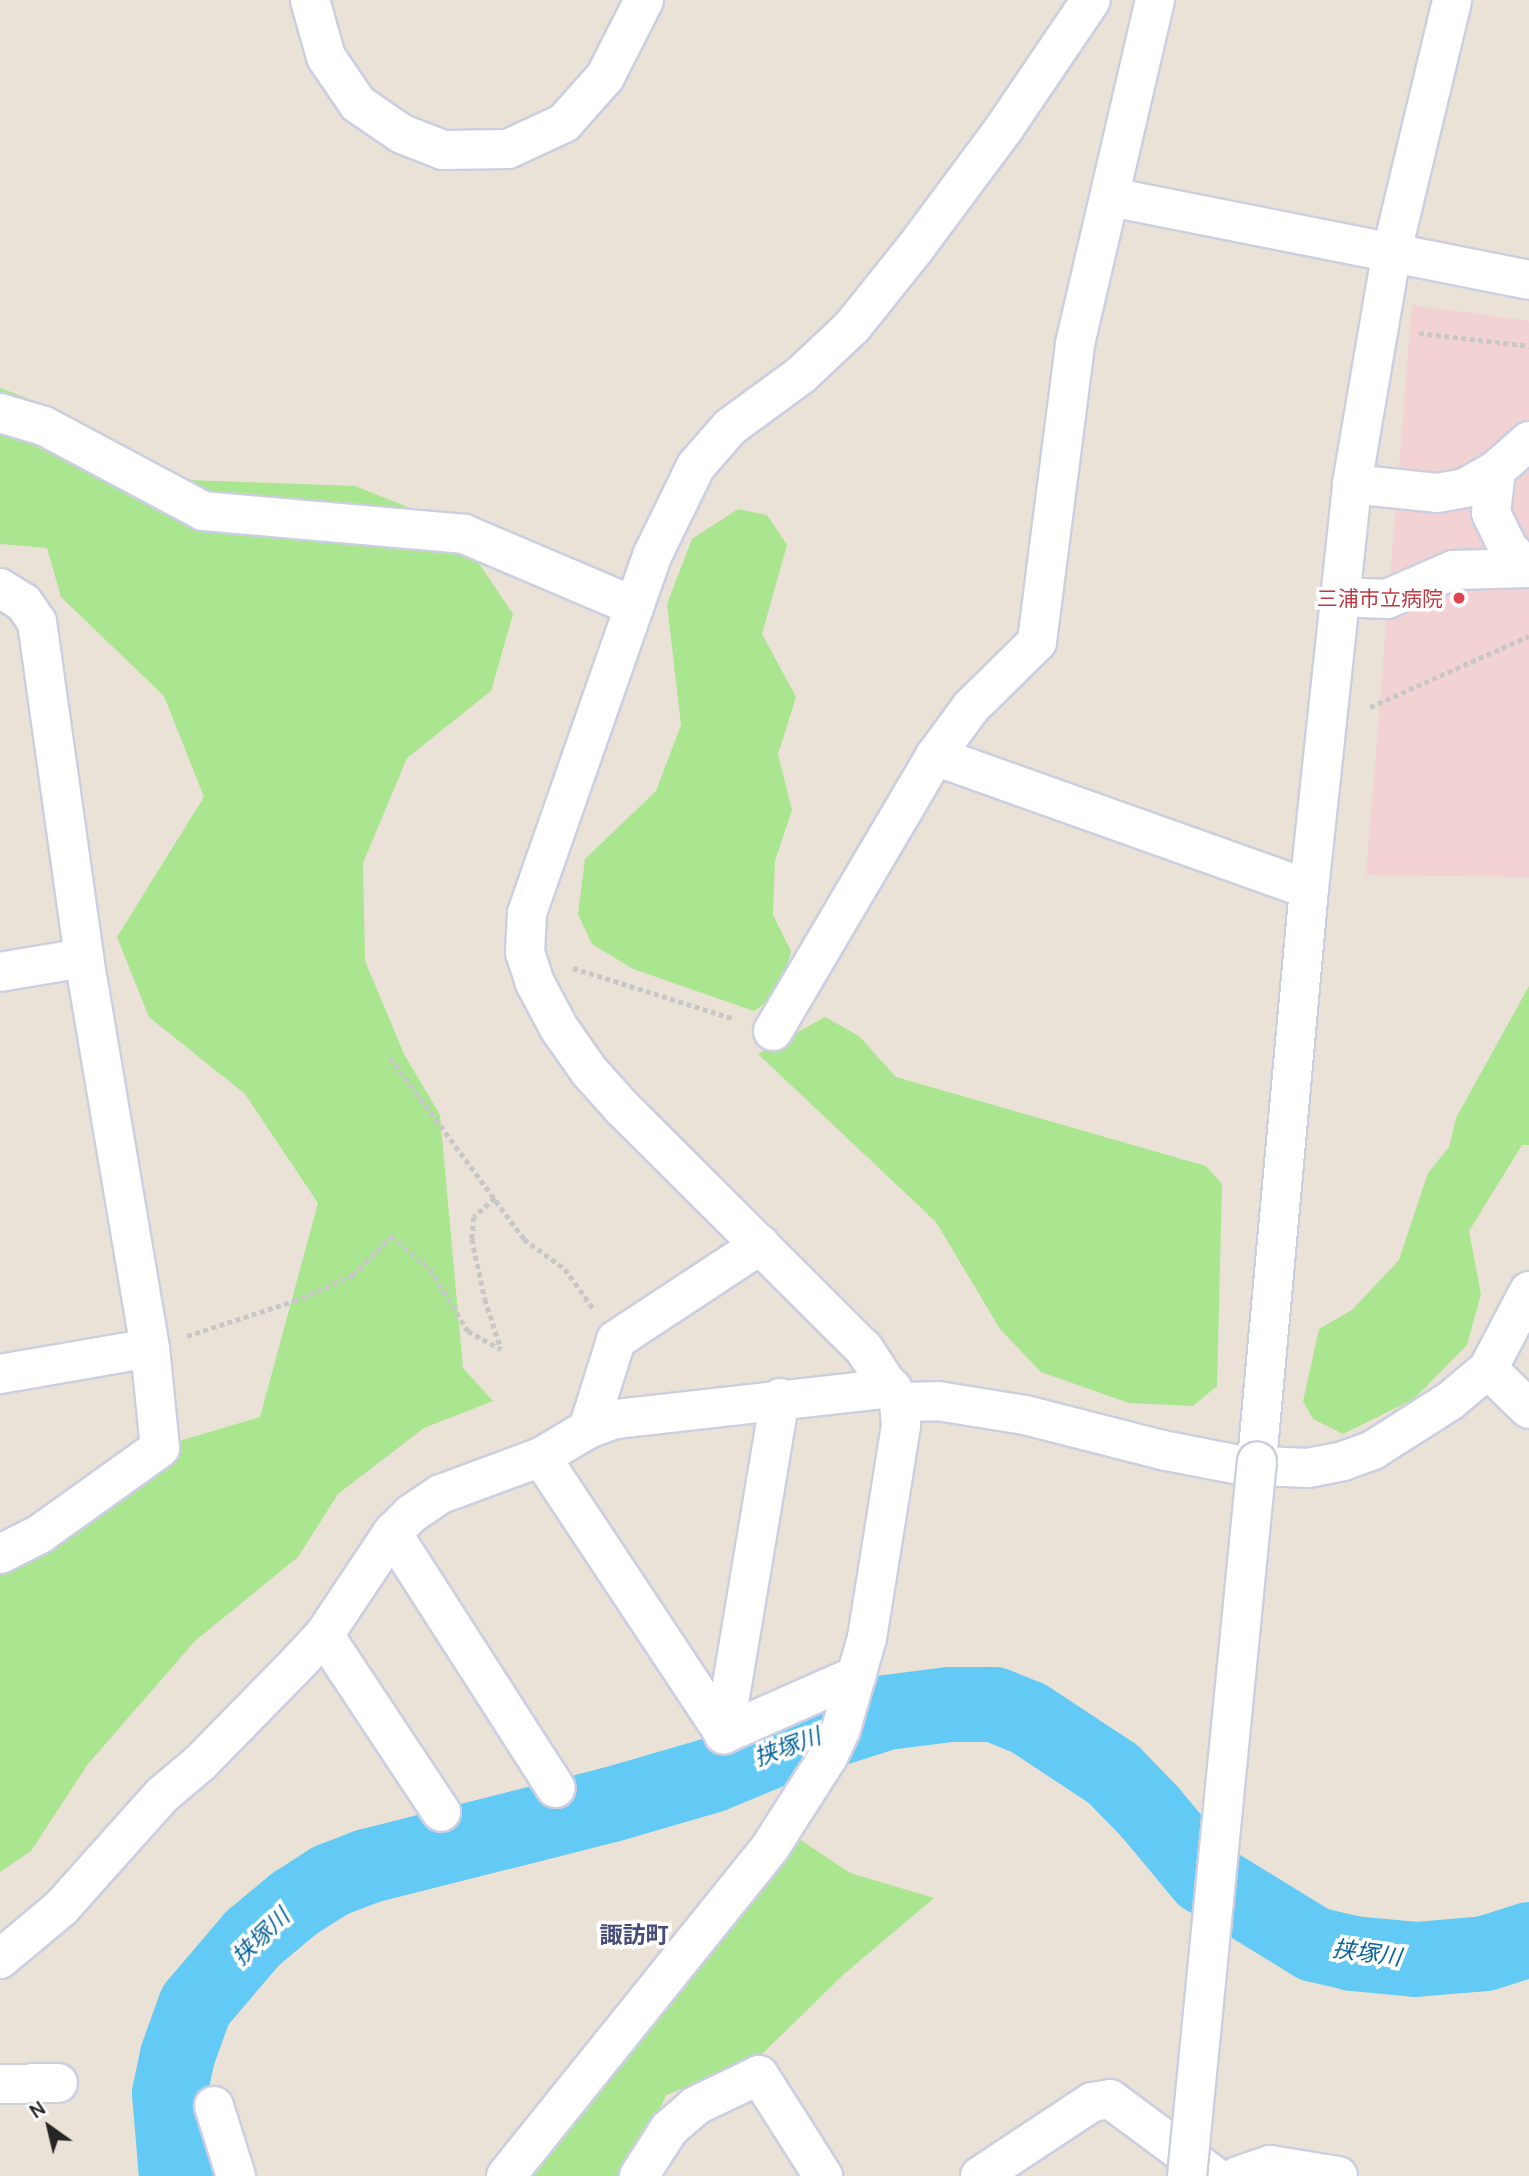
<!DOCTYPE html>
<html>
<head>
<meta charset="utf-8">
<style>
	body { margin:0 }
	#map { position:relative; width:1529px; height:2176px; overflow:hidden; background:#eae2d6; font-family:Manrope,"Noto Sans JP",sans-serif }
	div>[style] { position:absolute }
	.medical>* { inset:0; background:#f2d2d3 }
	.green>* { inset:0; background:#aae58f }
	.river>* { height:75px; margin:-37.5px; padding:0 37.5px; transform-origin:37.5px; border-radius:37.5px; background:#62caf4 }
	.path>* { height:4.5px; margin-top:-2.25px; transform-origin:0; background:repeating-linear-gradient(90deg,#c7c7c7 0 5px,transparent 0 8.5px) }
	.roads { filter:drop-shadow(2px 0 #cccfe1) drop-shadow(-2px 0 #cccfe1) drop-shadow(0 2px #cccfe1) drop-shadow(0 -2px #cccfe1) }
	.minor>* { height:38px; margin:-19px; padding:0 19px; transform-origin:19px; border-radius:19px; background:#fff }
	.bridges { filter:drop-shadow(2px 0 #cccfe1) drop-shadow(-2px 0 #cccfe1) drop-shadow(0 2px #cccfe1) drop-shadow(0 -2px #cccfe1) }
	.minor-bridge>* { height:38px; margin:-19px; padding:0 19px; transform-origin:19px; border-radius:19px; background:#fff }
	.dots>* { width:19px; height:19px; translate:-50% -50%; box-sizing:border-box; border:4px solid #fff; border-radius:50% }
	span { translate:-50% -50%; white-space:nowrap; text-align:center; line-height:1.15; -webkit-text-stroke:7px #fff; paint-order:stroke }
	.health-label { font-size:21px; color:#be3a42 }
	.right { translate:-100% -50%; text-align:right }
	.water-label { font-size:23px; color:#07649a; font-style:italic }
	.neighbourhood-label { font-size:23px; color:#464d78; font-weight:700 }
	.north { position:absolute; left:14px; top:2092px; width:70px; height:70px; -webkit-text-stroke:5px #fff; paint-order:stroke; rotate:326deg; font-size:19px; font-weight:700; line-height:28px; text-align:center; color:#262626 }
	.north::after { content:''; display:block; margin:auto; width:24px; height:32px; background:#262626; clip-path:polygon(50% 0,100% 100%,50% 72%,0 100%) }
</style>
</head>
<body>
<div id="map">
	<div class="medical">
		<i style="clip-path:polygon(1412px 305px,1529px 321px,1529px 877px,1366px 875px)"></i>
	</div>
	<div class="green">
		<i style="clip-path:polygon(0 388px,27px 398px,190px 480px,355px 486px,453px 525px,513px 614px,491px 691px,407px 758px,363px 863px,365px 961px,404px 1054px,440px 1115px,463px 1368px,493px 1401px,424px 1428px,338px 1494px,298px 1557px,195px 1641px,88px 1764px,31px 1851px,0 1872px,0 1554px,105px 1463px,260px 1417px,318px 1203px,245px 1094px,149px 1017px,117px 937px,204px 797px,164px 696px,61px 597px,47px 548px,0 544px)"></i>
		<i style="clip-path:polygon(738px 509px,767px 515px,787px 545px,762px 634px,796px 697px,778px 754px,792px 810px,775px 861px,773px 915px,791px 951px,780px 993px,754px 1011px,633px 969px,592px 944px,578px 914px,585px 859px,656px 791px,681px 725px,667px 604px,692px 539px)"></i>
		<i style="clip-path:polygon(1529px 986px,1529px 1145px,1522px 1145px,1469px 1231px,1481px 1294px,1467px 1345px,1414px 1399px,1343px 1434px,1313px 1419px,1303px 1401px,1319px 1329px,1352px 1310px,1399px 1260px,1428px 1173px,1449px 1147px,1456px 1118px)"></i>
		<i style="clip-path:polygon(825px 1017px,859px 1036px,896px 1077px,1206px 1166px,1222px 1184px,1217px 1386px,1193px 1406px,1129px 1403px,1041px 1372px,1000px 1329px,936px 1222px,758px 1054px)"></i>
		<i style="clip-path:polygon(798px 1838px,850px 1873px,934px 1898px,843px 1975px,758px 2058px,666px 2095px,631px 2176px,532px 2176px)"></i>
	</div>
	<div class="river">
		<i style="left:176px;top:2176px;width:83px;rotate:-94.8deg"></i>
		<i style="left:169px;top:2093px;width:39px;rotate:-78deg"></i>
		<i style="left:177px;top:2055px;width:53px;rotate:-70.2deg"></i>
		<i style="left:195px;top:2005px;width:88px;rotate:-49.6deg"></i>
		<i style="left:252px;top:1938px;width:55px;rotate:-39.8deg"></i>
		<i style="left:294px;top:1903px;width:43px;rotate:-32.6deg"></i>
		<i style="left:330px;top:1880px;width:39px;rotate:-21deg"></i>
		<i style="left:366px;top:1866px;width:253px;rotate:-14.2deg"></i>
		<i style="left:611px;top:1804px;width:104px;rotate:-16.2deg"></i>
		<i style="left:711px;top:1775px;width:78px;rotate:-22.6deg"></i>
		<i style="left:783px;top:1745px;width:108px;rotate:-17.8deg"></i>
		<i style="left:886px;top:1712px;width:64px;rotate:-7.2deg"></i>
		<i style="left:949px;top:1704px;width:45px"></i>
		<i style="left:994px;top:1704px;width:35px;rotate:22deg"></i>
		<i style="left:1027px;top:1717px;width:103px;rotate:33.5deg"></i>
		<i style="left:1113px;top:1774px;width:52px;rotate:45.8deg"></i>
		<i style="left:1149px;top:1811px;width:85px;rotate:50.3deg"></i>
		<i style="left:1203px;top:1876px;width:130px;rotate:31.5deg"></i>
		<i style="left:1314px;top:1944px;width:39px;rotate:13deg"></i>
		<i style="left:1352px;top:1953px;width:63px;rotate:5.4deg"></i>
		<i style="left:1415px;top:1959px;width:70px;rotate:-4.9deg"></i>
		<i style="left:1485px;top:1953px;width:46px;rotate:-17.7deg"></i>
	</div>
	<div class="path">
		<i style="left:1419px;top:333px;width:111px;rotate:6.7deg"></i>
		<i style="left:1370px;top:707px;width:174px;rotate:-24.1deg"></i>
		<i style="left:573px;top:968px;width:170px;rotate:17.5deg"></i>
		<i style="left:390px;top:1057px;width:226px;rotate:53.6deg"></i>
		<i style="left:524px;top:1239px;width:51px;rotate:36.2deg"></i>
		<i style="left:565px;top:1269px;width:48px;rotate:54.3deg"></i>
		<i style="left:495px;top:1198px;width:28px;rotate:138deg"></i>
		<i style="left:474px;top:1217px;width:22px;rotate:95deg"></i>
		<i style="left:472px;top:1239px;width:61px;rotate:77.8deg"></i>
		<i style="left:485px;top:1299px;width:52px;rotate:72.3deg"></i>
		<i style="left:187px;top:1336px;width:113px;rotate:-18.1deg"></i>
		<i style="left:294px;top:1301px;width:64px;rotate:-23.8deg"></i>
		<i style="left:353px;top:1275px;width:54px;rotate:-45.7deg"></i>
		<i style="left:391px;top:1236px;width:51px;rotate:40.2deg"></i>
		<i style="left:430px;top:1269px;width:73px;rotate:58.5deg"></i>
		<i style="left:468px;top:1331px;width:38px;rotate:29deg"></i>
	</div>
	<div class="roads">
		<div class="minor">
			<i style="left:310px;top:0;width:59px;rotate:74.3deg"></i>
			<i style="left:326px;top:57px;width:57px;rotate:55.8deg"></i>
			<i style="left:358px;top:104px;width:53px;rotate:34.3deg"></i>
			<i style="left:402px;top:134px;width:44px;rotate:21.3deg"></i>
			<i style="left:443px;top:150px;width:65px;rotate:-0.9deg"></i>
			<i style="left:508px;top:149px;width:62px;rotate:-24.9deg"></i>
			<i style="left:564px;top:123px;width:62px;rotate:-48.3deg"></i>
			<i style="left:605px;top:77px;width:86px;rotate:-63.1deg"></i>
			<i style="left:1155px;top:0;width:354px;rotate:103.1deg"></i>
			<i style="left:1075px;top:345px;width:299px;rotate:97.3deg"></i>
			<i style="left:1037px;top:642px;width:93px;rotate:135.4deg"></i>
			<i style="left:971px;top:707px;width:61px;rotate:126.3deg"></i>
			<i style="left:935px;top:756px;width:397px;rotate:19.6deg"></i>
			<i style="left:1111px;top:197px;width:426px;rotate:11.2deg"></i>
			<i style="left:0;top:413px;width:46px;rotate:16.5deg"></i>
			<i style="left:44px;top:426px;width:180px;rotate:28.1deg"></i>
			<i style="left:203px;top:511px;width:262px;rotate:5deg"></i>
			<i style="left:464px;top:534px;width:185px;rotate:23deg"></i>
			<i style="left:1496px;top:470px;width:43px;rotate:96.6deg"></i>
			<i style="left:1491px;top:513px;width:39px;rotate:64deg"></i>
			<i style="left:1508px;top:548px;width:16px;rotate:47deg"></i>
			<i style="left:1519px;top:560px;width:11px;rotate:27deg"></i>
			<i style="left:1352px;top:484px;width:85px;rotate:6deg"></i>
			<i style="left:1437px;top:493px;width:28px;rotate:-10deg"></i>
			<i style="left:1465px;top:488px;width:36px;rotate:-30deg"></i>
			<i style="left:1496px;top:470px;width:44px;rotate:-41.3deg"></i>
			<i style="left:0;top:588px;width:28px;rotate:32deg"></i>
			<i style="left:24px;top:603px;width:23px;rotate:56deg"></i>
			<i style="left:37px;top:622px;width:339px;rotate:82deg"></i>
			<i style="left:84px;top:958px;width:396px;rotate:80.4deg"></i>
			<i style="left:150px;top:1348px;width:100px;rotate:84.3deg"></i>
			<i style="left:160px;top:1448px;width:148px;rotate:144.4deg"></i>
			<i style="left:40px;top:1534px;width:45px;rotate:153.4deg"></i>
			<i style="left:1339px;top:597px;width:48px;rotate:2.4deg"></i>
			<i style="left:1387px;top:599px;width:72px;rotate:-23.7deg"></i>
			<i style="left:1453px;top:570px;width:76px;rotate:-1.5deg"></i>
			<i style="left:0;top:972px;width:85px;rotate:-9.5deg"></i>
			<i style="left:773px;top:1031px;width:319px;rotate:-59.5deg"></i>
			<i style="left:1488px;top:1369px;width:57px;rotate:44.3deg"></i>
			<i style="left:0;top:1374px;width:152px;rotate:-9.8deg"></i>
			<i style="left:780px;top:1398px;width:341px;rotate:99.5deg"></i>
			<i style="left:724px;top:1734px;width:145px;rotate:-23.9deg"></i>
			<i style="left:899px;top:1402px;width:39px;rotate:-1deg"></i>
			<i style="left:938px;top:1401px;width:88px;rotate:9.1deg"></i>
			<i style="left:1025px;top:1415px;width:141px;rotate:14.3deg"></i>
			<i style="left:1162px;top:1450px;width:78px;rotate:11deg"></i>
			<i style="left:1239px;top:1465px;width:69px;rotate:2.5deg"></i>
			<i style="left:1308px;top:1468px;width:36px;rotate:-11deg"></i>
			<i style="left:1343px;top:1461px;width:32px;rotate:-20deg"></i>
			<i style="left:1373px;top:1450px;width:91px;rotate:-32.5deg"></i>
			<i style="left:1450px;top:1401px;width:50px;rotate:-40.1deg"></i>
			<i style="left:1488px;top:1369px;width:88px;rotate:-62.3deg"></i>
			<i style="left:588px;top:1429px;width:93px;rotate:-72.5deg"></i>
			<i style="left:616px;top:1340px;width:173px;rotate:-33.4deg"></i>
			<i style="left:541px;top:1457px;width:332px;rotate:56.5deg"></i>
			<i style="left:1257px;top:1461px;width:574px;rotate:-84.81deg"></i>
			<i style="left:1309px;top:889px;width:407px;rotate:-83.9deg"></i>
			<i style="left:1352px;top:484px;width:232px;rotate:-80.3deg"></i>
			<i style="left:1391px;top:255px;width:262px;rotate:-76.5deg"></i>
			<i style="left:392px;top:1533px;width:303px;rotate:57.3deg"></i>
			<i style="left:324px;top:1635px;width:212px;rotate:56.5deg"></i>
			<i style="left:0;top:1959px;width:80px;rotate:-39.9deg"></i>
			<i style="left:61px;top:1908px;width:152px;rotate:-48.2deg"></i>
			<i style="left:162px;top:1795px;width:50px;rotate:-40.1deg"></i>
			<i style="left:200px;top:1763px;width:139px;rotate:-45.6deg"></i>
			<i style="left:297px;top:1664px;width:40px;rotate:-47deg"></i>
			<i style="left:324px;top:1635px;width:123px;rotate:-56.3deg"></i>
			<i style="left:392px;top:1533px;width:27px;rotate:-45deg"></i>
			<i style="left:411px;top:1514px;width:36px;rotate:-34deg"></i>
			<i style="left:441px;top:1494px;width:107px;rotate:-20.3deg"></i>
			<i style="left:541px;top:1457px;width:55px;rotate:-30.8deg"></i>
			<i style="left:588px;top:1429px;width:30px;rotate:-20deg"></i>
			<i style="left:616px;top:1419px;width:278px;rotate:-6.4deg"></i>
			<i style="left:0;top:2084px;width:58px;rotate:-1deg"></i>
			<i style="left:214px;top:2106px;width:73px;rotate:72.6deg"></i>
			<i style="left:506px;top:2176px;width:423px;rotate:-51.2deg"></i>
			<i style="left:771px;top:1846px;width:106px;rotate:-57.4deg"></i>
			<i style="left:828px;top:1757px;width:31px;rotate:-65deg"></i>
			<i style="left:841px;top:1729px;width:95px;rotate:-74.1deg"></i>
			<i style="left:867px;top:1638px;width:216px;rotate:-80.9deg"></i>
			<i style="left:901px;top:1425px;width:23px;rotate:-95deg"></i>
			<i style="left:899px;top:1402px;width:64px;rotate:-123.4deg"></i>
			<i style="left:864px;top:1349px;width:339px;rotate:-135.1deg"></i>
			<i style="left:624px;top:1110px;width:52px;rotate:-131.9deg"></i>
			<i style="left:589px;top:1071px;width:52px;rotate:-124.9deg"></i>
			<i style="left:559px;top:1028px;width:51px;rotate:-118.1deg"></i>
			<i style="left:535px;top:983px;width:32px;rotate:-108deg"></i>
			<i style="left:525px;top:953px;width:40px;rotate:-87.1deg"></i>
			<i style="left:527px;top:913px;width:380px;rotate:-70.7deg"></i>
			<i style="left:653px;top:554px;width:98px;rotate:-64deg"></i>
			<i style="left:696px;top:466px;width:52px;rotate:-48.9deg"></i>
			<i style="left:730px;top:427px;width:88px;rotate:-36.2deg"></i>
			<i style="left:801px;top:375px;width:70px;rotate:-43.3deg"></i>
			<i style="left:852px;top:327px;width:102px;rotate:-51.3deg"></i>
			<i style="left:916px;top:247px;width:149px;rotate:-53.4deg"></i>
			<i style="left:1005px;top:127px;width:153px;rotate:-55.9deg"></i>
			<i style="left:639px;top:2176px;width:56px;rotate:-57.4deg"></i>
			<i style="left:669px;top:2129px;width:35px;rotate:-41deg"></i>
			<i style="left:695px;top:2106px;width:71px;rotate:-25.8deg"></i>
			<i style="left:759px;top:2075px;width:120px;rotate:57.6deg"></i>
			<i style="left:980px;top:2176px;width:134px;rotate:-33.5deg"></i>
			<i style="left:1092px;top:2102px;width:18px;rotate:-9deg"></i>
			<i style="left:1110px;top:2099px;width:129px;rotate:36.5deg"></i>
			<i style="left:1238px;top:2176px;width:34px;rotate:-19deg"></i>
			<i style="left:1270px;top:2165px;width:69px;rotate:9.2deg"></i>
		</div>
	</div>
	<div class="bridges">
		<div class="minor-bridge">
			<i style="left:1187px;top:2176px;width:718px;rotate:-84.41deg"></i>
		</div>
	</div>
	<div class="dots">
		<i style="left:1459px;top:598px;background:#e0444e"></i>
	</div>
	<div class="health-label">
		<span class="right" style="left:1443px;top:598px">三浦市立病院</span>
	</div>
	<div class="water-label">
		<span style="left:787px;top:1746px;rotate:-20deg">挟塚川</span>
		<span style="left:260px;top:1936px;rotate:-44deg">挟塚川</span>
		<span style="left:1367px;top:1952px;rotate:8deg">挟塚川</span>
	</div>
	<div class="neighbourhood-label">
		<span style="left:634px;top:1934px">諏訪町</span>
	</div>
	<div class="north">N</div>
</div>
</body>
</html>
